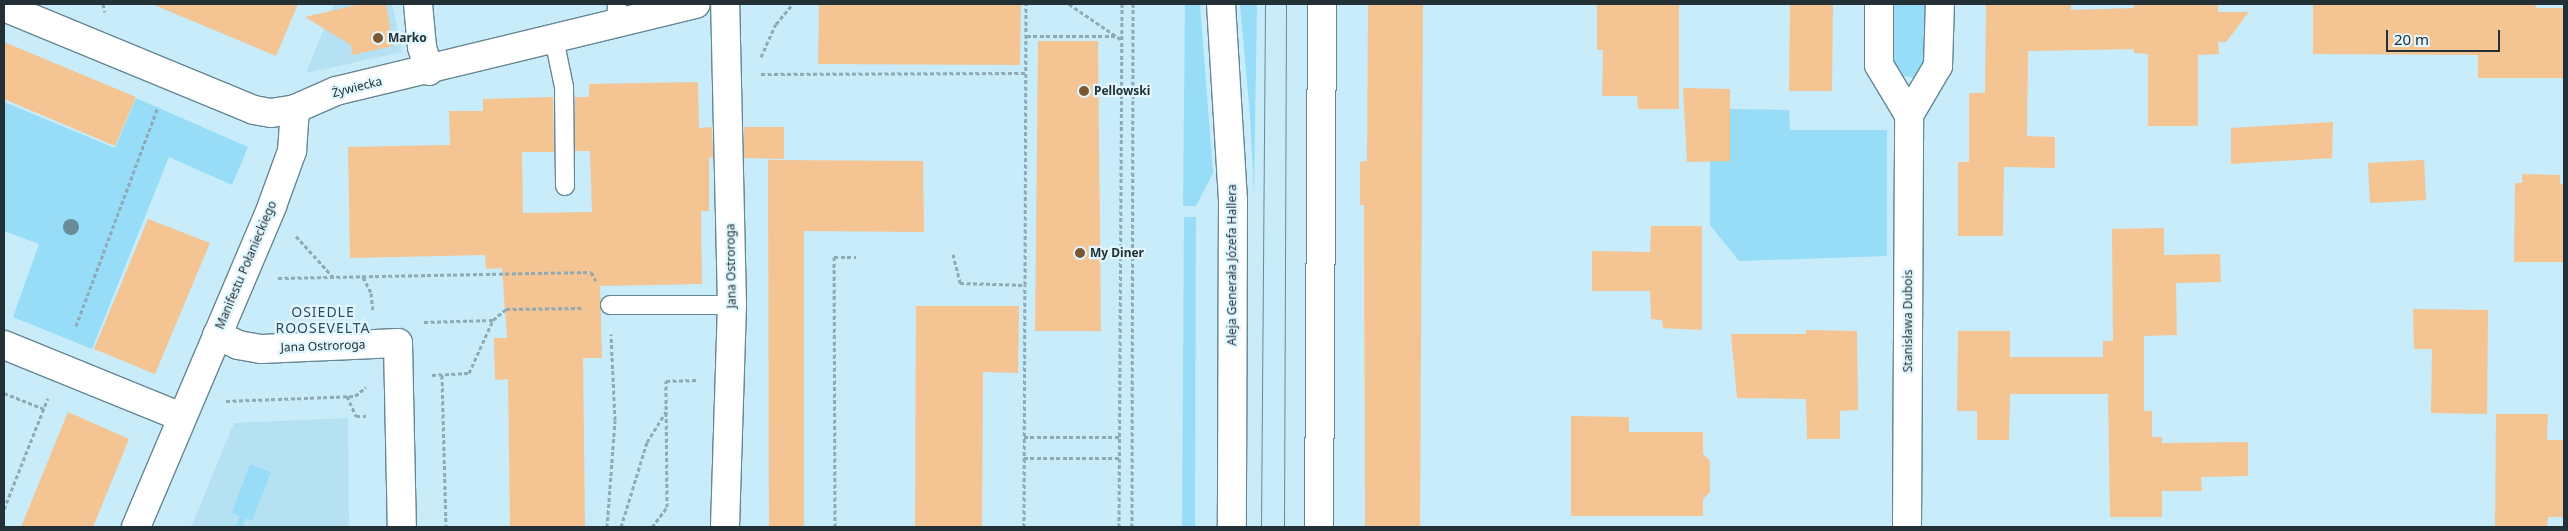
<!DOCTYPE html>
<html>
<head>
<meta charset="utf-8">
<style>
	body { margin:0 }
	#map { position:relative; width:2568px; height:531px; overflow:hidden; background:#c8ecfa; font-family:"Noto Sans",sans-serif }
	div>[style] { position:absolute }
	.built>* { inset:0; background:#b5e1f2 }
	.green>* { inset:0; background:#97ddf8 }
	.building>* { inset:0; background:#f4c492 }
	.path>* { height:3px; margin-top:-1.5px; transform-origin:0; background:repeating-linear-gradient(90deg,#8eaab5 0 4px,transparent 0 6.5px) }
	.roads { filter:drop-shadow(1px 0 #668793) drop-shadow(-1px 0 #668793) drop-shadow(0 1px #668793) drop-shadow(0 -1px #668793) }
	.service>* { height:18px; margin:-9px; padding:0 9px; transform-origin:9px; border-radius:9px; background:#fff }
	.minor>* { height:28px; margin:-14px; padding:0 14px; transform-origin:14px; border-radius:14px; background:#fff }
	.secondary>* { height:28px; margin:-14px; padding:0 14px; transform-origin:14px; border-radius:14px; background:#fff }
	.tram>* { height:1px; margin:-0.5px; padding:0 0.5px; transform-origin:0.5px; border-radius:0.5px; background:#6f8790 }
	.trees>* { width:16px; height:16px; margin:-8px; border-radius:50%; background:#688c99 }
	.dots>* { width:14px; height:14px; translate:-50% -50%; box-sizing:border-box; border:2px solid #e1f6ff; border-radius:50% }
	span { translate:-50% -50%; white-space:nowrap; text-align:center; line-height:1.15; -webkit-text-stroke:4.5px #e1f6ff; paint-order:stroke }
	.poi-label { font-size:12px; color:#233136; font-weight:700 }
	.left { translate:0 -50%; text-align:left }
	.street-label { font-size:12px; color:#233136 }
	.neighbourhood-label { font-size:14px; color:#2c4c58; letter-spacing:1px }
	.frame { position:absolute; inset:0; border:5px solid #233136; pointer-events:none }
	.scale { position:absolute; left:2386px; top:30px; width:114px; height:22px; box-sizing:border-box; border:2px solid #233136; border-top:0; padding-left:6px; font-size:15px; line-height:18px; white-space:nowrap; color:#233136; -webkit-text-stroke:4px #e1f6ff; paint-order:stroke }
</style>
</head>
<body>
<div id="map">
	<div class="built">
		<i style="clip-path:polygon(334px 4px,392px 4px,402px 52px,306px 73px)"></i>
		<i style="clip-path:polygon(348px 418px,349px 527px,191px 527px,234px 423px)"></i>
	</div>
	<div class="green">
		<i style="clip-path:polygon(1185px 4px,1200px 4px,1213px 173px,1196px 206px,1183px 206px)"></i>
		<i style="clip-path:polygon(1240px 4px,1257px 4px,1254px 193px,1250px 115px)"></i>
		<i style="clip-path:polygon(1888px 4px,1929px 4px,1926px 67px,1913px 78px,1901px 75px,1891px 62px)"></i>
		<i style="clip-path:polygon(136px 98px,248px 147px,232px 185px,169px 157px,92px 349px,13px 317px,39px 244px,4px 231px,4px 102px,115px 148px)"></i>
		<i style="clip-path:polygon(1730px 109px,1789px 110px,1790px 130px,1887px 130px,1887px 256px,1739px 261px,1710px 225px,1710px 161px,1730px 161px)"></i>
		<i style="clip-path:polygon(1184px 217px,1196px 217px,1195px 527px,1182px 527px)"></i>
		<i style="clip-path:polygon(250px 464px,271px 472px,252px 521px,246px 518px,242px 527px,235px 527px,240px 516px,232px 513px)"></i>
	</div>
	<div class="building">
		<i style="clip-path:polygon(152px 4px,298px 4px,276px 56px)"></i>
		<i style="clip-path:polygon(361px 4px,386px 4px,393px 46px,352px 55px,351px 45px,305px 17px)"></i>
		<i style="clip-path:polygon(819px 4px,1021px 4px,1020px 65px,818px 64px)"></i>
		<i style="clip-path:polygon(1368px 4px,1423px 4px,1420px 527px,1365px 527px,1364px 205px,1360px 205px,1360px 162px,1367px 161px)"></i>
		<i style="clip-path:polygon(1597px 4px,1679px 4px,1679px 109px,1638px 109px,1637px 96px,1602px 96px,1603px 50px,1597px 50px)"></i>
		<i style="clip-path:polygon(1790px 4px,1833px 4px,1832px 91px,1789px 91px)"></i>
		<i style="clip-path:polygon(1986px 4px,2071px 4px,2071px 10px,2134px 8px,2134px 4px,2218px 4px,2218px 12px,2249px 12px,2226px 42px,2218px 42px,2219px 54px,2198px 55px,2198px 126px,2148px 126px,2148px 54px,2134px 53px,2134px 49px,2028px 51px,2027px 136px,2055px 137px,2055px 168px,2004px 167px,2003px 236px,1958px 236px,1958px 162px,1969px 162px,1969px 93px,1985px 93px)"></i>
		<i style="clip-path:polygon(2313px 4px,2536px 4px,2536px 8px,2564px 8px,2564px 78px,2478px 78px,2478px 55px,2313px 54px)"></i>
		<i style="clip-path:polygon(1038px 41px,1098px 41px,1101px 331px,1035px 331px)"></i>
		<i style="clip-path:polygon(4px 42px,136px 97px,115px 146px,4px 99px)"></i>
		<i style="clip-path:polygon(698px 82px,699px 128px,712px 127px,713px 158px,709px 157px,709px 211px,701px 211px,702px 284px,600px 286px,602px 358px,583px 358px,585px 527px,510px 527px,508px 379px,495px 380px,494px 338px,507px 338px,502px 268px,486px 269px,485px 255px,350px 258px,348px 147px,450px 145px,449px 111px,483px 111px,483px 99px,553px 97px,554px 152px,522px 152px,523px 213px,592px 212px,590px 151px,575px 151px,575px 97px,589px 97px,589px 84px)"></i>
		<i style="clip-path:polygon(1683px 88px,1730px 89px,1730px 161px,1687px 162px)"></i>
		<i style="clip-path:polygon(2333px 122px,2332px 158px,2231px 164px,2231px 128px)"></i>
		<i style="clip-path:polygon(744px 127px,784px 127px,784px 159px,744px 158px)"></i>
		<i style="clip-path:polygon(768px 160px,923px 161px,924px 232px,804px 231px,804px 527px,769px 527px)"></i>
		<i style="clip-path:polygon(2424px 160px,2426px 200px,2370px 203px,2368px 163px)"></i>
		<i style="clip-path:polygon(2522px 174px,2560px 175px,2560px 184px,2564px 184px,2564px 262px,2514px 262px,2515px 183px,2522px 183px)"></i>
		<i style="clip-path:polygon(148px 219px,210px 243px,155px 374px,94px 349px)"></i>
		<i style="clip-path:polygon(1651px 226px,1702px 226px,1702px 330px,1663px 328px,1662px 320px,1651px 319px,1650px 291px,1592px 291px,1592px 251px,1650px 252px)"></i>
		<i style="clip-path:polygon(2164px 228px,2164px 255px,2220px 254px,2221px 282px,2176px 283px,2177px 335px,2144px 336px,2144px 411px,2152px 411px,2152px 437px,2162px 437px,2162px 443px,2248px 442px,2248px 476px,2201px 477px,2202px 491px,2162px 491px,2162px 517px,2110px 517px,2108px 394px,2010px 394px,2009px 440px,1977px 440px,1977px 411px,1957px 411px,1958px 331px,2010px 331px,2010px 357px,2103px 357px,2103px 341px,2113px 341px,2112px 229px)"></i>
		<i style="clip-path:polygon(916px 306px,1019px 306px,1018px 373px,983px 372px,982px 527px,915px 527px)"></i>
		<i style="clip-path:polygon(2413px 309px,2488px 310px,2487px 414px,2431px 413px,2432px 349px,2414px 349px)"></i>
		<i style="clip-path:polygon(1806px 330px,1857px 331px,1858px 410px,1840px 411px,1840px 439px,1807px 439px,1806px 399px,1737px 398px,1731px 334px,1806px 334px)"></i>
		<i style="clip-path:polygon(68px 412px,129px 439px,93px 527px,21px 527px)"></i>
		<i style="clip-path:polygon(2496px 414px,2548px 414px,2547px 440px,2564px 440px,2564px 517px,2548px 517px,2547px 527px,2495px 527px)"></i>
		<i style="clip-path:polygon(1571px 416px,1629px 417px,1629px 432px,1703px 432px,1703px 454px,1710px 461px,1710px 492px,1703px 499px,1703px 516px,1571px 516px)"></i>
	</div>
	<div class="path">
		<i style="left:103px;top:4px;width:8px;rotate:76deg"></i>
		<i style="left:1069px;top:4px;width:64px;rotate:34.2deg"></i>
		<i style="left:1027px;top:36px;width:89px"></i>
		<i style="left:761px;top:57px;width:36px;rotate:-66deg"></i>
		<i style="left:776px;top:24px;width:26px;rotate:-50deg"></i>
		<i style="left:761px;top:74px;width:264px;rotate:-0.2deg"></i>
		<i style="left:296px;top:236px;width:55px;rotate:47.9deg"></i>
		<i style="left:953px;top:254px;width:30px;rotate:76deg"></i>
		<i style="left:960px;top:283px;width:65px;rotate:1.8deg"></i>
		<i style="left:1025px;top:285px;width:281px;rotate:-89.8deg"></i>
		<i style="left:363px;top:277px;width:18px;rotate:63deg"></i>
		<i style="left:371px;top:293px;width:19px;rotate:84deg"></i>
		<i style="left:278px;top:278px;width:313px;rotate:-1.1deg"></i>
		<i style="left:591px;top:272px;width:10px;rotate:61deg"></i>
		<i style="left:424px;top:322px;width:69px;rotate:-1.7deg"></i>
		<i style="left:76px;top:326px;width:234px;rotate:-69.5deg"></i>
		<i style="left:432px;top:375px;width:37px;rotate:-3deg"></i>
		<i style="left:469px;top:373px;width:58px;rotate:-65.6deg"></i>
		<i style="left:493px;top:320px;width:17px;rotate:-40deg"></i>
		<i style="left:506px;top:309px;width:76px;rotate:-0.8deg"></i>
		<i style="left:442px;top:375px;width:152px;rotate:88.5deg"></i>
		<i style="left:4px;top:393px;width:43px;rotate:21.8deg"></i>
		<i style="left:347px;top:396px;width:22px;rotate:66deg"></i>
		<i style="left:356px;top:416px;width:10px"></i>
		<i style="left:226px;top:401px;width:129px;rotate:-2.2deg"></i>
		<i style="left:355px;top:396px;width:14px;rotate:-39deg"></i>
		<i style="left:1024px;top:437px;width:96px"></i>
		<i style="left:1024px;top:458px;width:96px"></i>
		<i style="left:4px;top:509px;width:119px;rotate:-68.4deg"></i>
		<i style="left:607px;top:527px;width:107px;rotate:-85.7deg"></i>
		<i style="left:615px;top:420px;width:86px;rotate:-92.7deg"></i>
		<i style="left:621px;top:527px;width:89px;rotate:-73deg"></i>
		<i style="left:647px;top:442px;width:36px;rotate:-58deg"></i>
		<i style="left:652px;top:527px;width:25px;rotate:-53deg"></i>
		<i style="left:667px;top:507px;width:126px;rotate:-90.5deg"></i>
		<i style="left:666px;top:381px;width:31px;rotate:-2deg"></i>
		<i style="left:835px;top:527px;width:270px;rotate:-90.2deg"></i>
		<i style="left:834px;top:257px;width:22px"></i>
		<i style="left:1024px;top:527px;width:242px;rotate:-89.8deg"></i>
		<i style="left:1119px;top:527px;width:523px;rotate:-89.67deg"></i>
		<i style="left:1132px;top:527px;width:523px;rotate:-89.89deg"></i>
	</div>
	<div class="roads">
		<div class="service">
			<i style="left:616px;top:24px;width:20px;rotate:-87deg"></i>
			<i style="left:554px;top:39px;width:49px;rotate:78.2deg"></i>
			<i style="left:564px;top:87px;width:99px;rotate:89.4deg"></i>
			<i style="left:610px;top:305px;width:122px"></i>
		</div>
		<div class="minor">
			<i style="left:418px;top:4px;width:43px;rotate:84.7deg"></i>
			<i style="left:422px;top:47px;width:25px;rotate:74deg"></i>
			<i style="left:1879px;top:4px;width:61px;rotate:90deg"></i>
			<i style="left:1879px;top:65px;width:58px;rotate:59deg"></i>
			<i style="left:1909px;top:115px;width:57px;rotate:-59.4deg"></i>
			<i style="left:1938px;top:66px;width:62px;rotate:-88.2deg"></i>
			<i style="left:4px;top:7px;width:270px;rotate:22.4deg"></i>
			<i style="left:254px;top:110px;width:17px;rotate:10deg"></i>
			<i style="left:271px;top:113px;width:24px;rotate:-9deg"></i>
			<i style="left:295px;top:109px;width:45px;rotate:-23.7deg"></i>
			<i style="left:336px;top:91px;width:370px;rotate:-13.6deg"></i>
			<i style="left:217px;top:335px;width:23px;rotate:25deg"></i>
			<i style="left:238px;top:345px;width:23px;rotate:10deg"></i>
			<i style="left:261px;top:349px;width:137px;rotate:-2.5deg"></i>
			<i style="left:398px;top:343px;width:184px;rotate:88.8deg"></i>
			<i style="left:4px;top:345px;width:191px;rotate:22.1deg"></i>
			<i style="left:136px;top:527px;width:349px;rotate:-67deg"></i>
			<i style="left:272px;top:206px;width:59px;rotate:-70deg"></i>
			<i style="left:292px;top:151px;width:42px;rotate:-85.9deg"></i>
			<i style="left:725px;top:527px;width:222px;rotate:-88.2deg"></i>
			<i style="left:732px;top:305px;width:301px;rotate:-91.3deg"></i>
			<i style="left:1907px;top:527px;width:412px;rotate:-89.7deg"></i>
		</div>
		<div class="secondary">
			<i style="left:1221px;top:4px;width:198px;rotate:86.5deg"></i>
			<i style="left:1233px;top:202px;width:325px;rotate:90.2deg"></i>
			<i style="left:1319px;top:527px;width:523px;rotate:-89.67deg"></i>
		</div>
	</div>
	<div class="tram">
		<i style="left:1261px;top:527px;width:523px;rotate:-89.56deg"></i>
		<i style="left:1284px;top:527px;width:523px;rotate:-89.78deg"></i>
	</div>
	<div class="trees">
		<i style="left:71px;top:227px"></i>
	</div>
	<div class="dots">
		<i style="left:378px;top:38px;background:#7a5730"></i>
		<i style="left:1084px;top:91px;background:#7a5730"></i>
		<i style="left:1080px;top:253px;background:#7a5730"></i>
	</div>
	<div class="poi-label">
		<span class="left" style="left:388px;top:38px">Marko</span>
		<span class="left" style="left:1094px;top:91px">Pellowski</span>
		<span class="left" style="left:1090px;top:253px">My Diner</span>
	</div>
	<div class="street-label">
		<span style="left:357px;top:87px;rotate:-14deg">Żywiecka</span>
		<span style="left:246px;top:265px;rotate:-67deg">Manifestu Połanieckiego</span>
		<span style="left:1232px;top:265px;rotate:-90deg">Aleja Generała Józefa Hallera</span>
		<span style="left:731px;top:266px;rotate:-91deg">Jana Ostroroga</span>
		<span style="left:1908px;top:321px;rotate:-90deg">Stanisława Dubois</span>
		<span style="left:323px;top:346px;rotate:-2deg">Jana Ostroroga</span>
	</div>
	<div class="neighbourhood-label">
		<span style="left:323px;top:320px">OSIEDLE<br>ROOSEVELTA</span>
	</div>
	<div class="frame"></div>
	<div class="scale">20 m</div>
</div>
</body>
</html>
